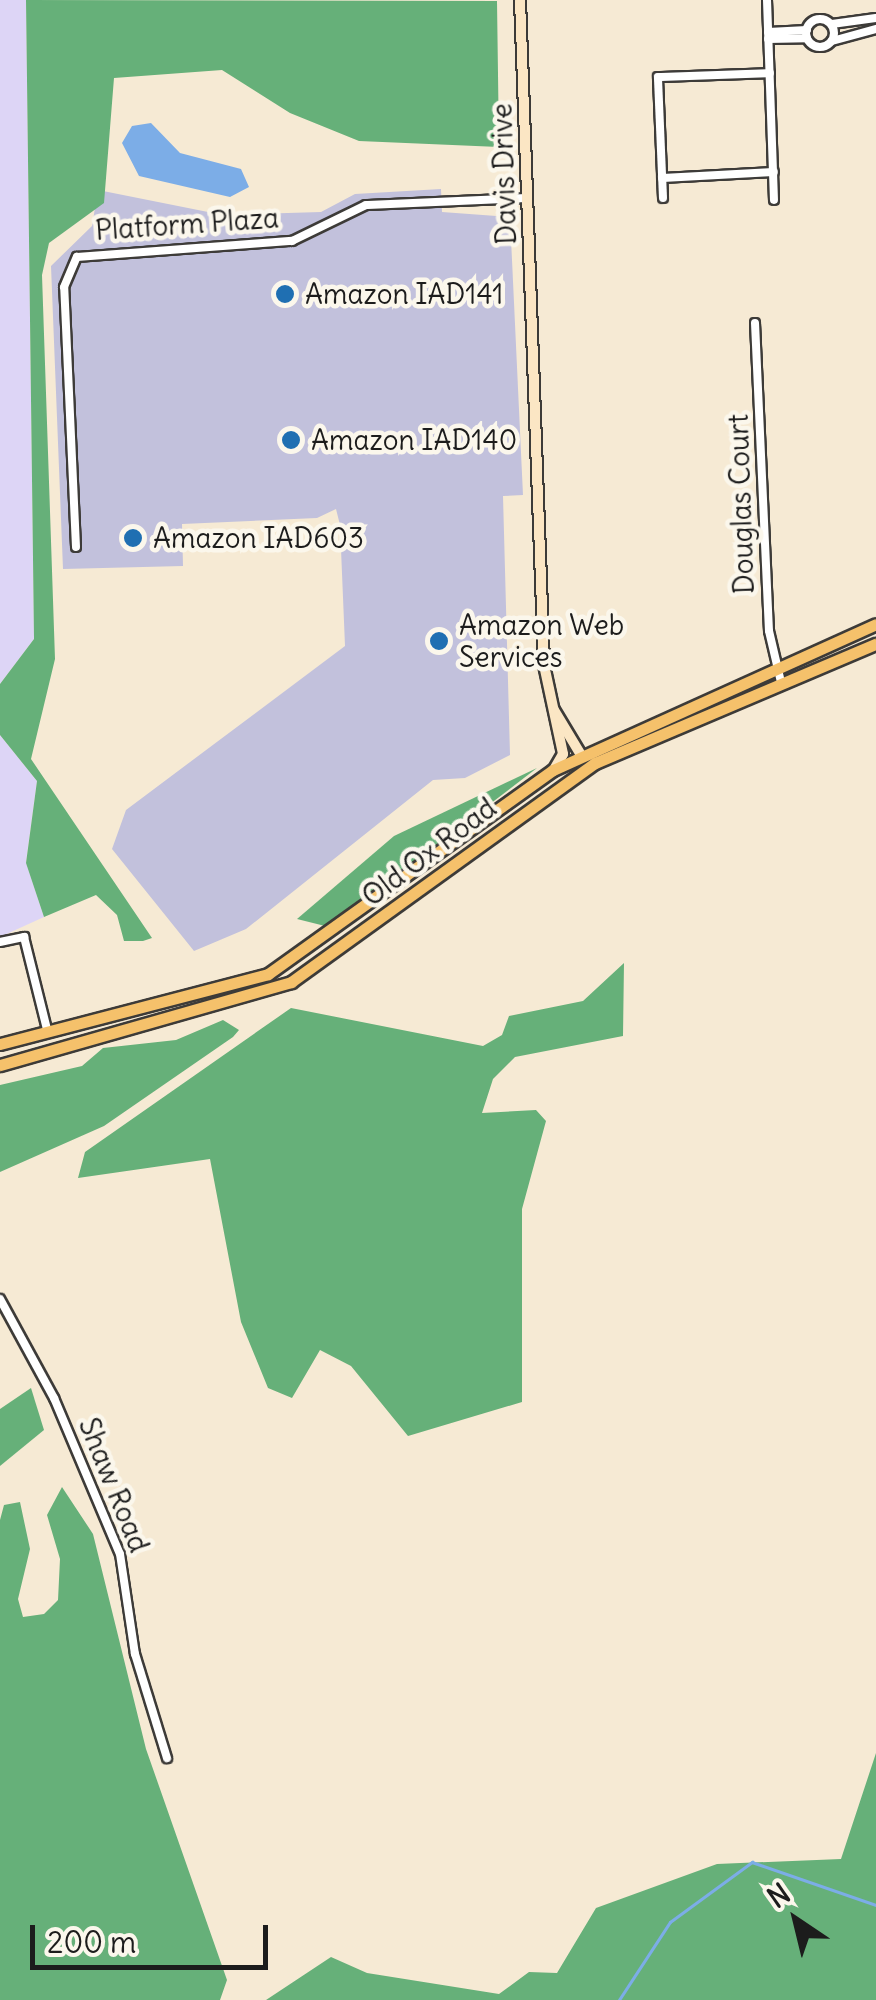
<!DOCTYPE html>
<html>
<head>
<meta charset="utf-8">
<style>
	body { margin:0 }
	#map { position:relative; width:876px; height:2000px; overflow:hidden; background:#f6ead4; font-family:Delius,sans-serif }
	div>[style] { position:absolute }
	.built>* { inset:0; background:#ddd5f6 }
	.industrial>* { inset:0; background:#c2c1dc }
	.forest>* { inset:0; background:#66b079 }
	.water>* { inset:0; background:#7cade7 }
	.stream>* { height:2.5px; margin:-1.25px; padding:0 1.25px; transform-origin:1.25px; border-radius:1.25px; background:#7cade7 }
	.roads { filter:drop-shadow(2px 0 #3d3b38) drop-shadow(-2px 0 #3d3b38) drop-shadow(0 2px #3d3b38) drop-shadow(0 -2px #3d3b38) }
	.street>* { height:8px; margin:-4px; padding:0 4px; transform-origin:4px; border-radius:4px; background:#fff }
	.street>.ring { margin:-4px; padding:0; box-sizing:content-box; background:none; border:8px solid #fff; border-radius:50% }
	.secondary>* { height:10px; margin:-5px; padding:0 5px; transform-origin:5px; border-radius:5px; background:#fbe6c4 }
	.primary>* { height:11px; margin:-5.5px; padding:0 5.5px; transform-origin:5.5px; border-radius:5.5px; background:#f5c16b }
	.dots>* { width:28px; height:28px; translate:-50% -50%; box-sizing:border-box; border:5px solid #fbf7ec; border-radius:50% }
	span { translate:-50% -50%; white-space:nowrap; text-align:center; line-height:1.15; -webkit-text-stroke:9px #fbf7ec; paint-order:stroke }
	.street-label { font-size:28px; color:#1c1c1c }
	.poi-label { font-size:28px; color:#1c1c1c }
	.left { translate:0 -50%; text-align:left }
	.north { position:absolute; left:746px; top:1870px; width:100px; height:100px; -webkit-text-stroke:8px #fbf7ec; paint-order:stroke; rotate:325deg; font-size:28px; font-weight:700; line-height:40px; text-align:center; color:#1c1c1c }
	.north::after { content:''; display:block; margin:auto; width:35px; height:45px; background:#1c1c1c; clip-path:polygon(50% 0,100% 100%,50% 72%,0 100%) }
	.scale { position:absolute; left:30px; top:1925px; width:238px; height:45px; box-sizing:border-box; border:5px solid #1c1c1c; border-top:0; padding-left:12px; font-size:30px; line-height:35px; white-space:nowrap; color:#1c1c1c; -webkit-text-stroke:8px #fbf7ec; paint-order:stroke }
</style>
</head>
<body>
<div id="map">
	<div class="built">
		<i style="clip-path:polygon(0 0,26px 0,34px 639px,0 684px)"></i>
		<i style="clip-path:polygon(0 735px,37px 781px,26px 862px,44px 917px,0 937px)"></i>
	</div>
	<div class="industrial">
		<i style="clip-path:polygon(441px 189px,442px 212px,510px 217px,523px 495px,503px 496px,510px 755px,465px 778px,433px 780px,246px 929px,194px 951px,112px 849px,126px 810px,345px 646px,340px 525px,336px 509px,317px 518px,182px 524px,183px 566px,63px 569px,51px 266px,92px 226px,98px 190px,223px 215px,321px 212px,355px 194px)"></i>
	</div>
	<div class="forest">
		<i style="clip-path:polygon(26px 0,497px 1px,499px 147px,359px 141px,290px 113px,222px 70px,114px 78px,104px 203px,49px 243px,42px 275px,55px 659px,31px 759px,152px 938px,143px 941px,124px 941px,117px 915px,96px 895px,44px 917px,26px 863px,37px 781px,0 735px,0 684px,34px 639px)"></i>
		<i style="clip-path:polygon(537px 768px,329px 927px,297px 919px,394px 836px)"></i>
		<i style="clip-path:polygon(624px 963px,623px 1036px,515px 1057px,493px 1079px,482px 1113px,536px 1110px,546px 1121px,522px 1209px,522px 1402px,408px 1436px,351px 1366px,320px 1350px,292px 1398px,268px 1388px,241px 1322px,210px 1159px,78px 1178px,85px 1152px,291px 1008px,483px 1046px,502px 1035px,509px 1016px,583px 1001px)"></i>
		<i style="clip-path:polygon(223px 1020px,239px 1030px,233px 1037px,104px 1126px,0 1172px,0 1085px,82px 1066px,103px 1048px,176px 1040px)"></i>
		<i style="clip-path:polygon(31px 1388px,44px 1430px,0 1466px,0 1409px)"></i>
		<i style="clip-path:polygon(62px 1487px,93px 1534px,146px 1749px,227px 1980px,220px 2000px,0 2000px,0 1520px,4px 1505px,20px 1502px,30px 1549px,18px 1599px,23px 1617px,44px 1614px,58px 1600px,60px 1559px,47px 1515px)"></i>
		<i style="clip-path:polygon(876px 1753px,876px 2000px,266px 2000px,331px 1957px,367px 1973px,499px 1994px,529px 1972px,557px 1973px,596px 1908px,717px 1864px,841px 1859px)"></i>
	</div>
	<div class="water">
		<i style="clip-path:polygon(151px 123px,180px 153px,241px 169px,249px 187px,230px 197px,139px 176px,122px 143px,132px 126px)"></i>
	</div>
	<div class="stream">
		<i style="left:619px;top:2000px;width:93px;rotate:-56.8deg"></i>
		<i style="left:670px;top:1922px;width:102px;rotate:-36.2deg"></i>
		<i style="left:752px;top:1862px;width:131px;rotate:19.1deg"></i>
	</div>
	<div class="roads">
		<div class="street">
			<i style="left:767px;top:0;width:200px;rotate:88deg"></i>
			<i class="ring" style="left:806px;top:19px;width:20px;height:20px"></i>
			<i style="left:832px;top:24px;width:44px;rotate:-7.8deg"></i>
			<i style="left:768px;top:32px;width:39px;rotate:-3deg"></i>
			<i style="left:768px;top:39px;width:39px;rotate:-1deg"></i>
			<i style="left:832px;top:41px;width:46px;rotate:-15.3deg"></i>
			<i style="left:662px;top:178px;width:112px;rotate:-3.1deg"></i>
			<i style="left:663px;top:198px;width:121px;rotate:-92.4deg"></i>
			<i style="left:658px;top:77px;width:112px;rotate:-2deg"></i>
			<i style="left:755px;top:323px;width:308px;rotate:87.4deg"></i>
			<i style="left:769px;top:631px;width:52px;rotate:76.8deg"></i>
			<i style="left:76px;top:547px;width:260px;rotate:-92.6deg"></i>
			<i style="left:64px;top:287px;width:33px;rotate:-67deg"></i>
			<i style="left:77px;top:257px;width:216px;rotate:-4.3deg"></i>
			<i style="left:292px;top:241px;width:82px;rotate:-25.9deg"></i>
			<i style="left:366px;top:205px;width:162px;rotate:-2.5deg"></i>
			<i style="left:0;top:942px;width:25px;rotate:-12deg"></i>
			<i style="left:24px;top:937px;width:95px;rotate:76deg"></i>
			<i style="left:0;top:1299px;width:113px;rotate:61.4deg"></i>
			<i style="left:54px;top:1398px;width:169px;rotate:67.1deg"></i>
			<i style="left:120px;top:1554px;width:101px;rotate:81.5deg"></i>
			<i style="left:135px;top:1654px;width:109px;rotate:72.9deg"></i>
		</div>
		<div class="secondary">
			<i style="left:520px;top:0;width:665px;rotate:87.93deg"></i>
			<i style="left:544px;top:665px;width:91px;rotate:77.9deg"></i>
			<i style="left:563px;top:754px;width:16px;rotate:120deg"></i>
			<i style="left:554px;top:710px;width:52px;rotate:59deg"></i>
		</div>
		<div class="primary">
			<i style="left:0;top:1044px;width:277px;rotate:-14.6deg"></i>
			<i style="left:268px;top:974px;width:350px;rotate:-35.6deg"></i>
			<i style="left:553px;top:770px;width:354px;rotate:-24.3deg"></i>
			<i style="left:0;top:1065px;width:303px;rotate:-15.9deg"></i>
			<i style="left:291px;top:982px;width:375px;rotate:-35.8deg"></i>
			<i style="left:595px;top:763px;width:305px;rotate:-23deg"></i>
		</div>
	</div>
	<div class="dots">
		<i style="left:285px;top:294px;background:#1f6fb2"></i>
		<i style="left:291px;top:440px;background:#1f6fb2"></i>
		<i style="left:133px;top:538px;background:#1f6fb2"></i>
		<i style="left:439px;top:641px;background:#1f6fb2"></i>
	</div>
	<div class="street-label">
		<span style="left:504px;top:174px;rotate:-92deg">Davis Drive</span>
		<span style="left:187px;top:224px;rotate:-4deg">Platform Plaza</span>
		<span style="left:741px;top:504px;rotate:-92deg">Douglas Court</span>
		<span style="left:429px;top:852px;rotate:-37deg">Old Ox Road</span>
		<span style="left:114px;top:1485px;rotate:68deg">Shaw Road</span>
	</div>
	<div class="poi-label">
		<span class="left" style="left:305px;top:294px">Amazon IAD141</span>
		<span class="left" style="left:311px;top:440px">Amazon IAD140</span>
		<span class="left" style="left:153px;top:538px">Amazon IAD603</span>
		<span class="left" style="left:459px;top:641px">Amazon Web<br>Services</span>
	</div>
	<div class="north">N</div>
	<div class="scale">200 m</div>
</div>
</body>
</html>
